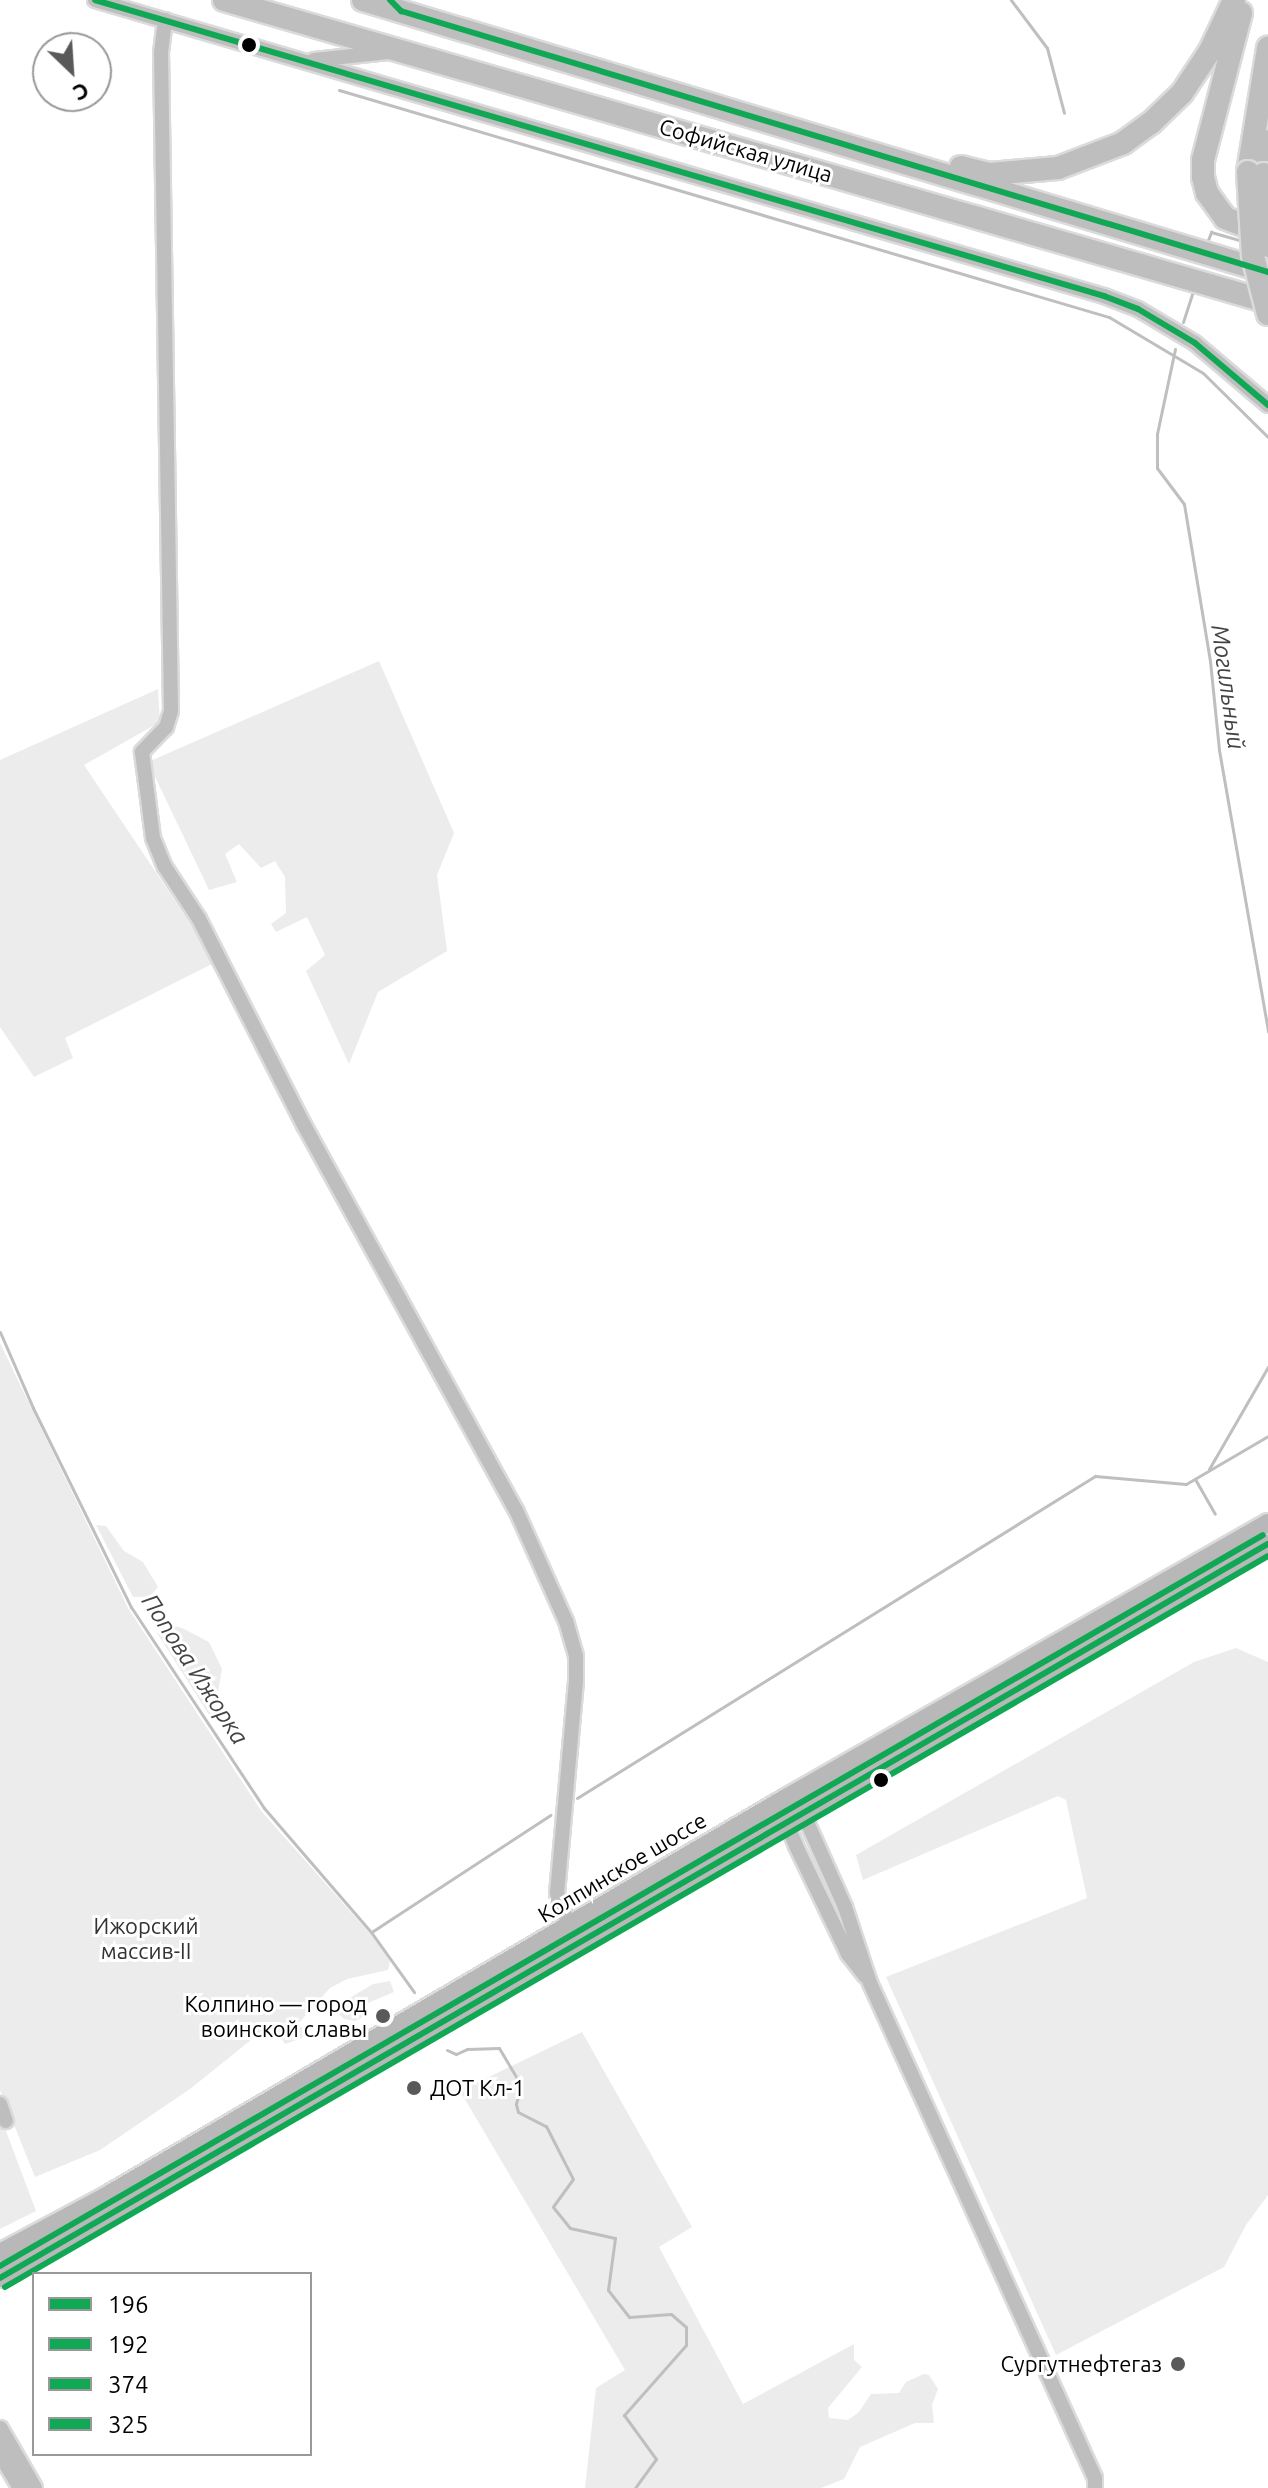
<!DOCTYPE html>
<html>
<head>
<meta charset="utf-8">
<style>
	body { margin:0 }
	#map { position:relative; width:1268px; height:2488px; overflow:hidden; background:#fff; font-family:Ubuntu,sans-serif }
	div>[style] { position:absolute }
	.green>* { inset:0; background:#ececec }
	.stream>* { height:3px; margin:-1.5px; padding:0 1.5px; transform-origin:1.5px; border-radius:1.5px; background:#bfbfbf }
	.roads { filter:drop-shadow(2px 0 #dbdbdb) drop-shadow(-2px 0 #dbdbdb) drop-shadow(0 2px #dbdbdb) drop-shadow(0 -2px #dbdbdb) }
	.minor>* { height:14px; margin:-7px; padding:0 7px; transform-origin:7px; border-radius:7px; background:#bebebe }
	.tertiary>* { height:16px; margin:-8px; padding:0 8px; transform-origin:8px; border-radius:8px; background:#bebebe }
	.secondary>* { height:18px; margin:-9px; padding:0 9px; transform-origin:9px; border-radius:9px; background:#b8b8b8 }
	.primary>* { height:22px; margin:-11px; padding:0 11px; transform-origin:11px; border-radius:11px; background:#bebebe }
	.bridges { filter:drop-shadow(2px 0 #dbdbdb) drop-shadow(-2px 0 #dbdbdb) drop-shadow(0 2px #dbdbdb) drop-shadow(0 -2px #dbdbdb) }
	.primary-bridge>* { height:22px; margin:-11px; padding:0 11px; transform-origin:11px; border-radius:11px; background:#bebebe }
	.bus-1>* { height:6px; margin:-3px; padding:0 3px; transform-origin:3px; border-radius:3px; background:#10a855 }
	.bus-2>* { height:6px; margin:-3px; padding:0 3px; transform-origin:3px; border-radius:3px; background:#10a855 }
	.bus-3>* { height:6px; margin:-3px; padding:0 3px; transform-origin:3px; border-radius:3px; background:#10a855 }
	.bus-4>* { height:6px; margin:-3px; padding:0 3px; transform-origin:3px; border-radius:3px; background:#10a855 }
	.dots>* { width:22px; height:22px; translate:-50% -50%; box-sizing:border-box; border:4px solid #fff; border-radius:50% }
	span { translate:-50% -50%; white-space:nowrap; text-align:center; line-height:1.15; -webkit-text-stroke:6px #fff; paint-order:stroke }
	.street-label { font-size:22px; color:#000 }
	.park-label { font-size:22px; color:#333 }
	.poi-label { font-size:22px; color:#000 }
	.right { translate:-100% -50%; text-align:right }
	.left { translate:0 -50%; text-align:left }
	.water-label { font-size:24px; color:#444; font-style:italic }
	.legend { position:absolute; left:32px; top:2272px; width:280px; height:184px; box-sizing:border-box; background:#fff; border:2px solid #999; margin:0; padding:10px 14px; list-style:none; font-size:24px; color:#000 }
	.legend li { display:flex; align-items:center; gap:16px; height:40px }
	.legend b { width:40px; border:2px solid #999 }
	.north { position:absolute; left:32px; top:32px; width:80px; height:80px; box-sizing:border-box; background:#fff; border:2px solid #999; border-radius:50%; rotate:155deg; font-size:22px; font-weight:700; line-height:32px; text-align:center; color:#000 }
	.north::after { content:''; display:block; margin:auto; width:28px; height:36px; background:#595959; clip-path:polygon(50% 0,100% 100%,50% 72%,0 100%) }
</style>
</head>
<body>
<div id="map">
	<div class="green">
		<i style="clip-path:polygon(379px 661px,454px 833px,437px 875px,447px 951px,378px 992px,349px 1064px,306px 971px,325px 955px,307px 917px,276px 932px,271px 924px,286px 913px,285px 877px,275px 861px,261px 868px,239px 844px,225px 854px,237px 882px,209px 890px,148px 762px)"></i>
		<i style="clip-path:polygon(158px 689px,160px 722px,84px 765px,216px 962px,65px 1038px,73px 1058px,34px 1077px,0 1027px,0 760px)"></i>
		<i style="clip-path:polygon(0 1343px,128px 1608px,262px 1812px,374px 1938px,390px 1961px,388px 1970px,347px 1979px,330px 1988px,298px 2024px,305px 2031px,302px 2038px,285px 2044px,272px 2023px,190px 2089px,100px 2150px,35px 2177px,0 2090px)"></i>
		<i style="clip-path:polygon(96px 1525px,106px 1526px,124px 1551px,143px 1562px,158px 1587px,149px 1597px,133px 1597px)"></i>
		<i style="clip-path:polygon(166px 1624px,182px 1628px,209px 1642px,222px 1669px,213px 1721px,157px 1633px)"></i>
		<i style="clip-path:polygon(1236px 1648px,1268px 1662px,1268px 2195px,1246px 2225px,1224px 2267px,1056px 2355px,886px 1977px,1087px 1898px,1066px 1800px,1058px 1796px,863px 1880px,856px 1855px,1194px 1662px)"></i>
		<i style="clip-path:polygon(390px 1981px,394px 1992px,363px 2005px,367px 2015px,355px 2021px,344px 2019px,339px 2014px,338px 2005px,373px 1984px)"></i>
		<i style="clip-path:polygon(582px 2032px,692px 2227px,659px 2247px,743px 2404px,854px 2344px,854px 2360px,862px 2367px,828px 2408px,829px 2418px,848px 2420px,859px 2412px,871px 2394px,899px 2393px,906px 2382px,924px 2374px,929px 2375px,938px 2389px,932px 2405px,934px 2423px,915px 2423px,860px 2447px,844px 2479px,821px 2488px,585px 2488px,596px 2388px,625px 2370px,460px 2091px)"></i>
		<i style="clip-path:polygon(0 2115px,36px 2211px,0 2229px)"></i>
	</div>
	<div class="stream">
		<i style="left:1011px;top:0;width:60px;rotate:53.1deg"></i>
		<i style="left:1047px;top:48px;width:67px;rotate:75.3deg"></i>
		<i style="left:339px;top:90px;width:803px;rotate:16.43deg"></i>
		<i style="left:1109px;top:317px;width:109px;rotate:30.8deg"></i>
		<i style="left:1203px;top:373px;width:91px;rotate:44.6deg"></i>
		<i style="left:1208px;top:240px;width:9px;rotate:-69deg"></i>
		<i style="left:1211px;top:232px;width:35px;rotate:16deg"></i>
		<i style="left:1183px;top:322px;width:33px;rotate:-72deg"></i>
		<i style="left:1175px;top:349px;width:87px;rotate:102deg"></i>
		<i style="left:1157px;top:434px;width:34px;rotate:90deg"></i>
		<i style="left:1157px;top:468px;width:45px;rotate:53.1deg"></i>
		<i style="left:1184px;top:504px;width:159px;rotate:80.6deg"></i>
		<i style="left:1210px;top:661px;width:89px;rotate:84.2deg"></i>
		<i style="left:1219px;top:750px;width:286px;rotate:80.1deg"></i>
		<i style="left:0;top:1332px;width:83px;rotate:66.5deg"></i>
		<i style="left:33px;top:1408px;width:222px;rotate:63.8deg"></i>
		<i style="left:131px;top:1607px;width:241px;rotate:56.5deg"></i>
		<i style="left:264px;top:1808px;width:164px;rotate:49.2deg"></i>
		<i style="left:371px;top:1932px;width:74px;rotate:54.4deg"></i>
		<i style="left:1209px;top:1469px;width:118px;rotate:-60deg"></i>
		<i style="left:1195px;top:1479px;width:40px;rotate:60.3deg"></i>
		<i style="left:577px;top:1798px;width:610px;rotate:-31.87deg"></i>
		<i style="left:1095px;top:1476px;width:91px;rotate:5deg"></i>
		<i style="left:1186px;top:1484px;width:95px;rotate:-30.3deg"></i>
		<i style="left:373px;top:1931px;width:212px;rotate:-33.2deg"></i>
		<i style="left:447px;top:2050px;width:10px;rotate:24deg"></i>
		<i style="left:456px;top:2054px;width:12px;rotate:-24deg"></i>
		<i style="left:467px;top:2049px;width:32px;rotate:-2deg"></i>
		<i style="left:499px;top:2048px;width:43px;rotate:59.3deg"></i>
		<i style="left:521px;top:2085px;width:20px;rotate:105deg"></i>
		<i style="left:516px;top:2104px;width:8px;rotate:76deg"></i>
		<i style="left:518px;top:2112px;width:31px;rotate:27deg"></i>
		<i style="left:546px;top:2126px;width:59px;rotate:63deg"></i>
		<i style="left:573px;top:2179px;width:34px;rotate:126deg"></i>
		<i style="left:553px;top:2207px;width:27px;rotate:51deg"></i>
		<i style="left:570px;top:2228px;width:46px;rotate:12.5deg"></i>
		<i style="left:615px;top:2238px;width:52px;rotate:97.7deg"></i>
		<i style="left:608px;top:2290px;width:34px;rotate:52deg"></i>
		<i style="left:629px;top:2317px;width:42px;rotate:-4.1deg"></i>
		<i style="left:671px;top:2314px;width:20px;rotate:41deg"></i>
		<i style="left:686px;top:2327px;width:18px;rotate:90deg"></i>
		<i style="left:686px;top:2345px;width:94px;rotate:131.5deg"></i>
		<i style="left:624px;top:2415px;width:54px;rotate:54deg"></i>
		<i style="left:656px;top:2459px;width:36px;rotate:126deg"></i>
	</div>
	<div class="roads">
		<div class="minor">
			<i style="left:95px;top:0;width:1052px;rotate:16.35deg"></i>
			<i style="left:1104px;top:296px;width:36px;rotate:21deg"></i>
			<i style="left:1138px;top:309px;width:66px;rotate:30.8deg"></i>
			<i style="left:1195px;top:343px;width:96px;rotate:40.3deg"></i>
			<i style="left:165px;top:20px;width:32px;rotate:97deg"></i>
			<i style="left:161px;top:52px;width:659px;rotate:89.13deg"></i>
			<i style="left:171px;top:711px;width:17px;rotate:107deg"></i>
			<i style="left:166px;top:727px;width:35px;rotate:134deg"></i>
			<i style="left:142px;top:752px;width:87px;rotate:82.7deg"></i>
			<i style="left:153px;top:838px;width:31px;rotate:68deg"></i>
			<i style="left:165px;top:867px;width:62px;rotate:56.8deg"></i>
			<i style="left:199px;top:919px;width:231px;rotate:63deg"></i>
			<i style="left:304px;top:1125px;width:440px;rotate:61.2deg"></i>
			<i style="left:516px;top:1510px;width:122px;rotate:65.8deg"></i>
			<i style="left:566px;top:1621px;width:37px;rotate:74deg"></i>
			<i style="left:576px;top:1657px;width:24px;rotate:90deg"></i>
			<i style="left:576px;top:1681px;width:212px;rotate:95.1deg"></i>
			<i style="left:557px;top:1892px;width:14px;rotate:82deg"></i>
			<i style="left:559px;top:1906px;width:22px;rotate:56deg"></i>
			<i style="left:314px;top:60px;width:75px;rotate:-6.1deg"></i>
			<i style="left:786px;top:1798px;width:23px;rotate:41deg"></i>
			<i style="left:803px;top:1813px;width:103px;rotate:65.9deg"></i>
			<i style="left:845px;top:1907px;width:80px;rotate:71.8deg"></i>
			<i style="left:870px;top:1983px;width:544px;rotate:65.56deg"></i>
			<i style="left:1095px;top:2478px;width:10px;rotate:90deg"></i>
			<i style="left:786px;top:1798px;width:24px;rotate:90deg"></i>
			<i style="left:786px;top:1822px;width:26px;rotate:67deg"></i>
			<i style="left:796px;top:1846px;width:120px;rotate:64.3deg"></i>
			<i style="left:848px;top:1954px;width:28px;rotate:52deg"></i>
			<i style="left:0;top:2104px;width:18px;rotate:71deg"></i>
		</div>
		<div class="tertiary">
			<i style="left:0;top:2429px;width:68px;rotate:60deg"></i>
			<i style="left:0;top:2453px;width:41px;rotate:59deg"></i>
		</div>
		<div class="secondary">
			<i style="left:0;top:2253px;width:123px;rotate:-28.2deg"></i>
			<i style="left:108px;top:2195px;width:786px;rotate:-30.35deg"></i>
			<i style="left:786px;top:1798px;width:555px;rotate:-29.71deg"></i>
			<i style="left:0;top:2278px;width:1465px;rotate:-30.07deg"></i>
		</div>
		<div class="primary">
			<i style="left:224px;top:0;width:1087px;rotate:16.13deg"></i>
			<i style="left:363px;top:0;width:945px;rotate:16.73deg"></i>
			<i style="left:1241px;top:13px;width:152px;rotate:104.5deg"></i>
			<i style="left:1203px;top:160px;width:17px;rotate:90deg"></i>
			<i style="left:1203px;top:177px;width:16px;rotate:76deg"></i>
			<i style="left:1207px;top:193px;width:31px;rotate:54deg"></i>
			<i style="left:1225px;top:218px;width:28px;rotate:21deg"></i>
			<i style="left:1251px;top:228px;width:17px"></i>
			<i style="left:961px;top:167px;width:30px;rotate:14deg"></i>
			<i style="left:990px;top:174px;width:68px;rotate:-5deg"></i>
			<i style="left:1058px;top:168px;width:70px;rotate:-21deg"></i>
			<i style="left:1123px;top:143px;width:34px;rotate:-36deg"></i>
			<i style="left:1151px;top:123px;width:43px;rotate:-44.1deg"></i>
			<i style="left:1182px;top:93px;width:50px;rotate:-56.3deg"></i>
			<i style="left:1210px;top:51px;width:56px;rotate:-64.8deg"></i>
			<i style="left:1248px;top:172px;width:126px;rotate:-80.8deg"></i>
			<i style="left:1264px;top:174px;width:33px;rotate:-83deg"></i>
		</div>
	</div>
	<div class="bridges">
		<div class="primary-bridge">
			<i style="left:1248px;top:172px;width:84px;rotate:86.6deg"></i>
			<i style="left:1253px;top:256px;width:60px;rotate:75.5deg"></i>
			<i style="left:1264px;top:174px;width:72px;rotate:86.8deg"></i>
		</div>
	</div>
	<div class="bus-1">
		<i style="left:0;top:2278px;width:1465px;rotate:-30.07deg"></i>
	</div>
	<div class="bus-2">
		<i style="left:5px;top:2287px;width:1459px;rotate:-30.06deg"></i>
	</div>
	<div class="bus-3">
		<i style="left:0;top:2266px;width:1459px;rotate:-30.06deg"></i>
	</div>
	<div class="bus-4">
		<i style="left:95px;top:0;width:1052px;rotate:16.35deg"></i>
		<i style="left:1104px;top:296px;width:36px;rotate:21deg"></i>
		<i style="left:1138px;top:309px;width:66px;rotate:30.8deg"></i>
		<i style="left:1195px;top:343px;width:96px;rotate:40.3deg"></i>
		<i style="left:390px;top:0;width:16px;rotate:45deg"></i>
		<i style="left:401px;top:11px;width:905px;rotate:16.75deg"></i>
	</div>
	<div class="dots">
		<i style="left:249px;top:45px;background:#000"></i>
		<i style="left:881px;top:1780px;background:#000"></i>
		<i style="left:383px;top:2016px;background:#595959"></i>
		<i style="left:414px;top:2088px;background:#595959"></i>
		<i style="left:1178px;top:2364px;background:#595959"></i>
	</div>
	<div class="street-label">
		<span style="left:746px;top:150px;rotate:16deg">Софийская улица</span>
		<span style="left:622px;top:1867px;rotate:-31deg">Колпинское шоссе</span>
	</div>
	<div class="park-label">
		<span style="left:146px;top:1938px">Ижорский<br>массив-II</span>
	</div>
	<div class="poi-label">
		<span class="right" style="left:367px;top:2016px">Колпино — город<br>воинской славы</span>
		<span class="left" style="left:430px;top:2088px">ДОТ Кл-1</span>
		<span class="right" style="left:1162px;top:2364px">Сургутнефтегаз</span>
	</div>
	<div class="water-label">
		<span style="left:1228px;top:687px;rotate:82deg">Могильный</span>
		<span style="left:195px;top:1669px;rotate:57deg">Попова Ижорка</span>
	</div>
	<ul class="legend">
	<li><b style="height:10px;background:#10a855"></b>196</li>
	<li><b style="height:10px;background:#10a855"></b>192</li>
	<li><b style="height:10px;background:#10a855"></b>374</li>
	<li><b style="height:10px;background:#10a855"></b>325</li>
	</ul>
	<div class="north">С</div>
</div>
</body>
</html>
